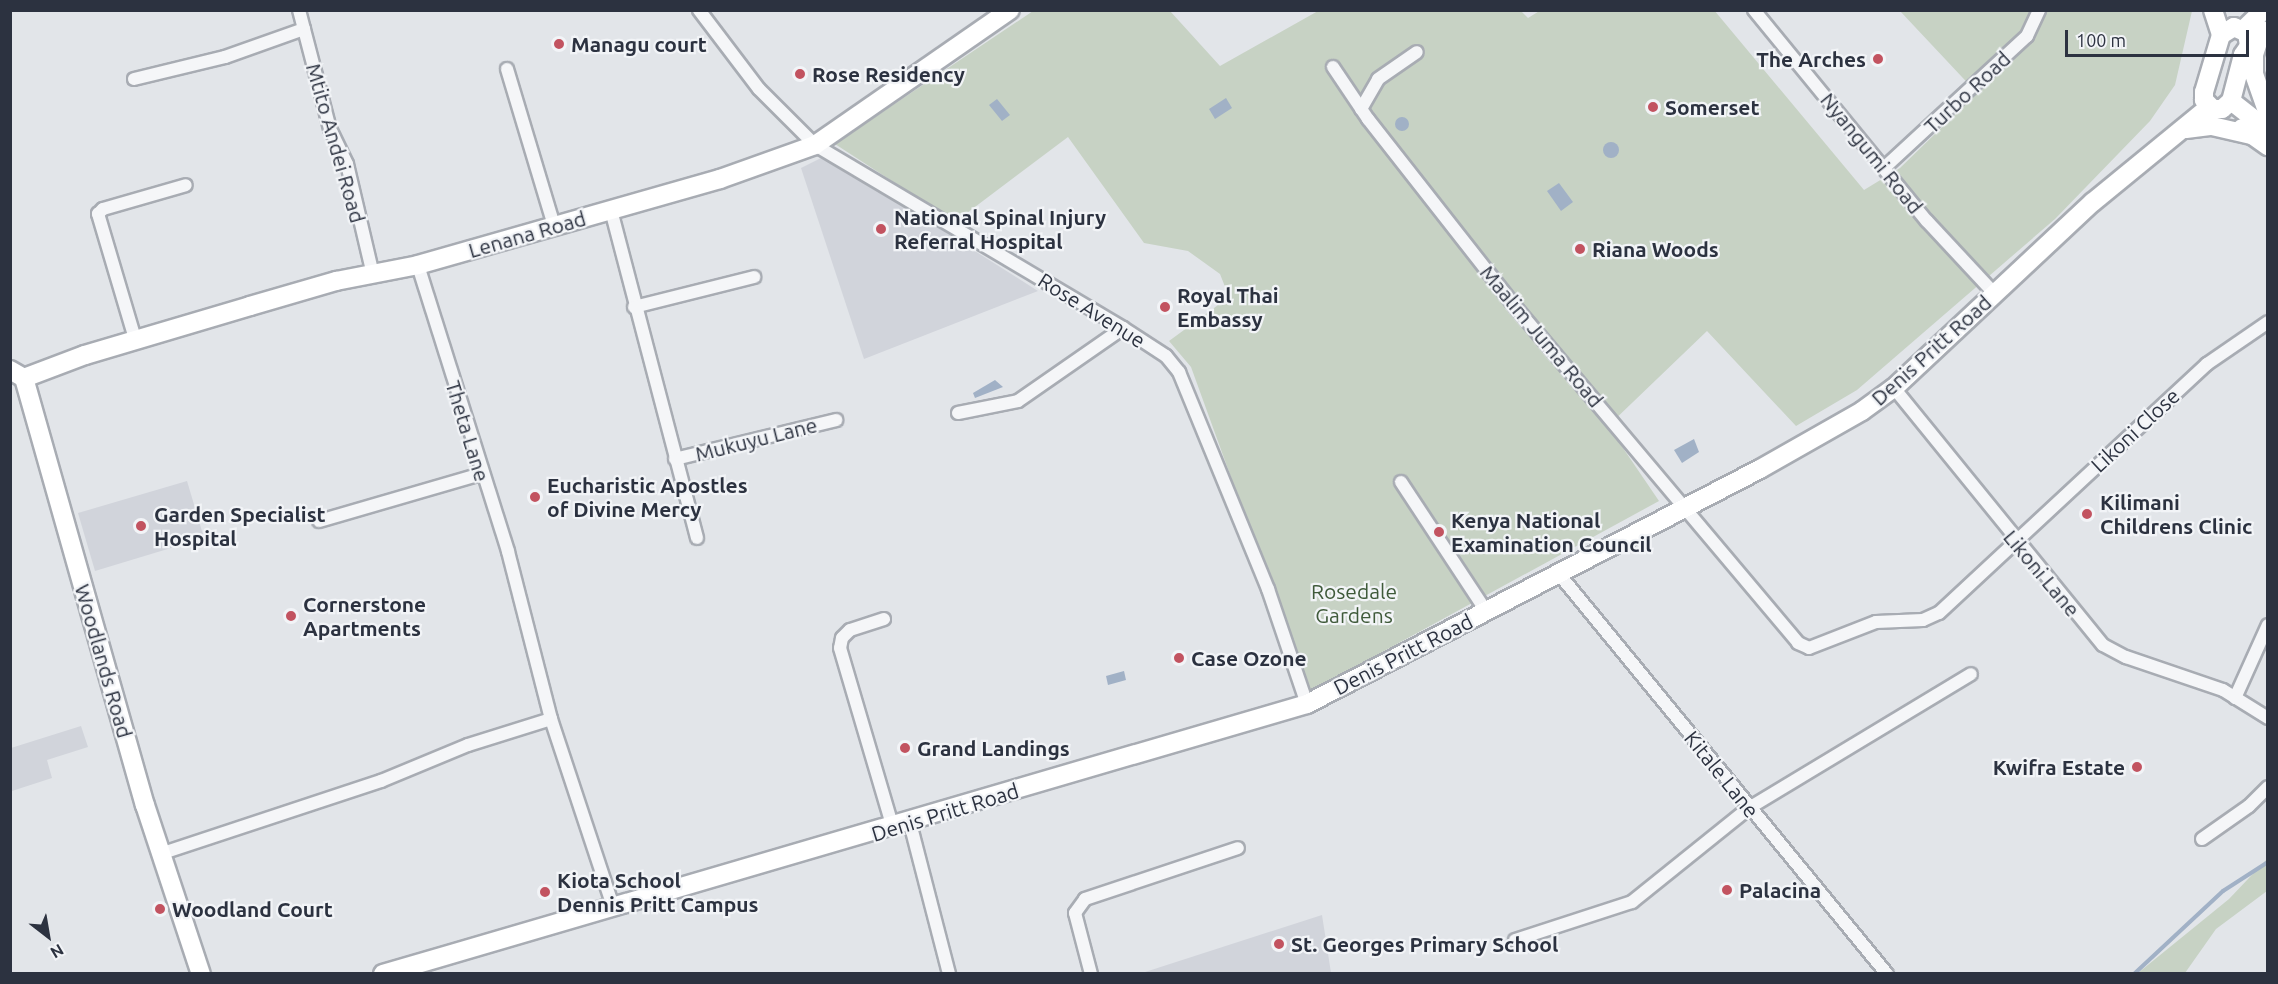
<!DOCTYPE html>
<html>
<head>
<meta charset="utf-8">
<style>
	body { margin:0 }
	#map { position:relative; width:2278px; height:984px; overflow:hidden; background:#e2e5e9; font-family:Ubuntu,sans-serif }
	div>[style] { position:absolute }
	.built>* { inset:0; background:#d1d4db }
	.green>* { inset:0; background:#c7d2c4 }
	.water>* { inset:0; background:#a1b1c6 }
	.round { border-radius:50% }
	.stream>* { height:4px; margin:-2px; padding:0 2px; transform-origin:2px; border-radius:2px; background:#a1b1c6 }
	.roads { filter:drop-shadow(2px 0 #a8acb3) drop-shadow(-2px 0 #a8acb3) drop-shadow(0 2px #a8acb3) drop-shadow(0 -2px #a8acb3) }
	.street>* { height:12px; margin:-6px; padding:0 6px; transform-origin:6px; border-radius:6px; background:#f5f6f8 }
	.secondary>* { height:18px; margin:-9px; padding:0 9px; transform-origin:9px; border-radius:9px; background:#fff }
	.dots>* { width:16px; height:16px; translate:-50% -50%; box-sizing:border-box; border:3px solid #f2f4f7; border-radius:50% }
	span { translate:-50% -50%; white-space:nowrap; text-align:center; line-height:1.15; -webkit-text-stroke:4.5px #f2f4f7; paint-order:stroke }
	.poi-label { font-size:21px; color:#2c3240; font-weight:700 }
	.left { translate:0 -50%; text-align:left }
	.right { translate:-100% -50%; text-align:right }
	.street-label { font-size:21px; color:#2c3240 }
	.park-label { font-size:21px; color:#3f5a3a }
	.frame { position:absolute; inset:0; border:12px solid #2c3240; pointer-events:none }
	.north { position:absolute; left:18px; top:906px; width:60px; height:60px; -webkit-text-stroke:4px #f2f4f7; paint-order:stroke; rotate:149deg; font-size:16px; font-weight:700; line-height:24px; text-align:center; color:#2c3240 }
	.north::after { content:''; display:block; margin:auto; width:21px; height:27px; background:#2c3240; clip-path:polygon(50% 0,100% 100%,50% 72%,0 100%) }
	.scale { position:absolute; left:2065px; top:30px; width:184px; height:27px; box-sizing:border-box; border:3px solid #2c3240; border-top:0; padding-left:8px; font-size:18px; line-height:21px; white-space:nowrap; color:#2c3240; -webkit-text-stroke:4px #f2f4f7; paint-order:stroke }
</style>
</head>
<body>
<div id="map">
	<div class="built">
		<i style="clip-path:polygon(825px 156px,1038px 291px,864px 359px,801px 168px)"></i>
		<i style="clip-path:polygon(187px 481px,204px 538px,95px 571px,78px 513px)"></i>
		<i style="clip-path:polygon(81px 726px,88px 747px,47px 760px,52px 778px,12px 791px,11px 748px)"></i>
		<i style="clip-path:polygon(1322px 915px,1331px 973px,1142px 973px)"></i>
	</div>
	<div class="green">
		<i style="clip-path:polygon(1520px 10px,1528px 18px,1541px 10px,1714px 10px,1864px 190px,1900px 168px,1977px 93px,1900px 11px,2192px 11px,2175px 85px,2150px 121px,2055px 219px,1857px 390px,1796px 426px,1707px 331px,1608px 426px,1659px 501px,1309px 692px,1191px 367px,1169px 341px,1229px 297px,1220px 274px,1188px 251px,1144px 243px,1068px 137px,955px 222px,835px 144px,1033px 11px,1170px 11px,1220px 66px,1318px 11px)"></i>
		<i style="clip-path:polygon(2267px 859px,2267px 891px,2216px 929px,2185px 973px,2138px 973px,2229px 899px)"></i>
	</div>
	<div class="water">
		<i style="clip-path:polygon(1226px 98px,1232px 108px,1215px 119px,1209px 109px)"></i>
		<i style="clip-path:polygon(997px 99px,1010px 115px,1002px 121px,989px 105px)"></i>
		<i class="round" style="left:1395px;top:117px;width:14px;height:14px"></i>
		<i class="round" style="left:1603px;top:142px;width:16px;height:16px"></i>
		<i style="clip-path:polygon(1559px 183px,1573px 202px,1561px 211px,1547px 191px)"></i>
		<i style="clip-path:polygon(995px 380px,1003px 387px,975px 398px,973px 393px)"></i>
		<i style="clip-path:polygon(1694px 439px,1699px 452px,1682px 463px,1674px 450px)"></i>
		<i style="clip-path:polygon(1124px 671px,1126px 680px,1108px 685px,1106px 676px)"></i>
	</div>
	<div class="stream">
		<i style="left:2134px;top:974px;width:122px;rotate:-43deg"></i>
		<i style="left:2223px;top:891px;width:54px;rotate:-32.8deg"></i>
	</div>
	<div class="roads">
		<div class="street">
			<i style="left:299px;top:10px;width:123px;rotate:75.4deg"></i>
			<i style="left:330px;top:129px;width:39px;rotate:64deg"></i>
			<i style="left:347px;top:164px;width:114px;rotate:76.8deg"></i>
			<i style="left:699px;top:10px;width:99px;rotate:52.8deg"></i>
			<i style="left:759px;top:89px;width:79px;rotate:45deg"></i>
			<i style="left:815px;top:145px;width:358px;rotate:30.7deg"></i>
			<i style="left:1123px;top:328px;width:51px;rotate:33.1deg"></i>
			<i style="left:1166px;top:356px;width:21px;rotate:51deg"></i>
			<i style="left:1179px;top:372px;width:235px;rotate:67.7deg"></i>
			<i style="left:1268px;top:589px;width:121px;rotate:71.3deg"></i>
			<i style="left:1754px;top:10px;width:273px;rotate:50.7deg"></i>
			<i style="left:1927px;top:221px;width:98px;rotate:47.1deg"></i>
			<i style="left:1333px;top:67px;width:63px;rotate:56.1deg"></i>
			<i style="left:1368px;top:119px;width:243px;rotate:51.9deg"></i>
			<i style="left:1518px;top:310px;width:435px;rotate:49.9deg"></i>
			<i style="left:1798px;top:643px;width:12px;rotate:24deg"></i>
			<i style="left:1809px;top:648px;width:72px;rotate:-21.2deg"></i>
			<i style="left:1876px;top:622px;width:47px;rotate:-2.4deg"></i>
			<i style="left:1923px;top:620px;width:17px;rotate:-24deg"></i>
			<i style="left:1939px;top:613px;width:366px;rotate:-42.9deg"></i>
			<i style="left:2207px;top:364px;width:74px;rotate:-34.5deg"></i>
			<i style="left:507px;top:69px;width:164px;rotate:73.3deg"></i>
			<i style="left:134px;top:79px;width:94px;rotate:-13.6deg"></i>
			<i style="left:225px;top:57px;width:84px;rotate:-19.5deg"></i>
			<i style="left:1361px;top:109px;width:34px;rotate:-60deg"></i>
			<i style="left:1378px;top:79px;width:47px;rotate:-34.7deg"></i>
			<i style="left:1885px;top:167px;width:193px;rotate:-42.7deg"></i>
			<i style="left:2027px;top:36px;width:29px;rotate:-65deg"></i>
			<i style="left:611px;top:210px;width:339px;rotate:75.3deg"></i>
			<i style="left:634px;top:307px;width:124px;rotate:-14deg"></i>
			<i style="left:136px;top:342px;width:134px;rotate:-106.5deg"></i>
			<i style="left:98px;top:214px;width:7px;rotate:-45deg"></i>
			<i style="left:103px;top:209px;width:86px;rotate:-16.1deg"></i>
			<i style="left:1894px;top:388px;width:331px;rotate:50.9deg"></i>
			<i style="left:2103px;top:645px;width:26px;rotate:28deg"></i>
			<i style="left:2126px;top:657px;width:102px;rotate:18.8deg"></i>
			<i style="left:2223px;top:690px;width:53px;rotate:31.9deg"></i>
			<i style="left:958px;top:413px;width:61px;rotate:-11.3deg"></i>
			<i style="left:1018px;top:401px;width:128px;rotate:-34.8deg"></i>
			<i style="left:675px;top:459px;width:166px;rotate:-13.6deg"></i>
			<i style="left:1401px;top:482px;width:154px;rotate:56.6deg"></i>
			<i style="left:319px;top:521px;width:169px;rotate:-16.2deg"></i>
			<i style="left:1559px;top:574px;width:517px;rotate:50.65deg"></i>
			<i style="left:884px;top:619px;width:36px;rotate:162deg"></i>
			<i style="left:850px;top:630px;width:11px;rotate:135deg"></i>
			<i style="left:842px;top:638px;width:10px;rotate:101deg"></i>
			<i style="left:840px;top:648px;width:188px;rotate:73.6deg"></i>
			<i style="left:2235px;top:698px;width:80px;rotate:-65.7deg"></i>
			<i style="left:551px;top:719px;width:197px;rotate:71.7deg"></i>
			<i style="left:910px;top:823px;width:156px;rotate:75.5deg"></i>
			<i style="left:2202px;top:839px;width:57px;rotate:-35.1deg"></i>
			<i style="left:2249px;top:806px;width:27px;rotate:-45deg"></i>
			<i style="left:160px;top:854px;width:233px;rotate:-18.3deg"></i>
			<i style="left:381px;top:781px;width:94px;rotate:-22.5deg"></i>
			<i style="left:468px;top:745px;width:87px;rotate:-17.4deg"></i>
			<i style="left:551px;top:719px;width:173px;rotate:-104.4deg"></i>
			<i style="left:508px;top:551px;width:300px;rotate:-107.5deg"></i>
			<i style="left:1515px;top:940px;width:123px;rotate:-18deg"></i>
			<i style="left:1632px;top:902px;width:150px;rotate:-38.8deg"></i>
			<i style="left:1749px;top:808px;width:259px;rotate:-31.1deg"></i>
			<i style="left:1091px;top:974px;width:63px;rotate:-104.7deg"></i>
			<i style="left:1075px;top:913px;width:17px;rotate:-54deg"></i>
			<i style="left:1085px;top:899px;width:161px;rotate:-18.4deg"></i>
		</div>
		<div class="secondary">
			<i style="left:2213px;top:10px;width:26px;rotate:72deg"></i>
			<i style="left:2234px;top:27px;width:14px;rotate:25deg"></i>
			<i style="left:2247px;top:33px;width:13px;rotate:81deg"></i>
			<i style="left:2249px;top:46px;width:11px;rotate:124deg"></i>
			<i style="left:2243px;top:55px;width:48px;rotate:104.6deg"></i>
			<i style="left:2231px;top:101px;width:12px;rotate:138deg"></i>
			<i style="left:2222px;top:109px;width:9px;rotate:180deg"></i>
			<i style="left:2213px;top:109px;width:13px;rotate:-135deg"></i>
			<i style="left:2204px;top:100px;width:8px;rotate:-90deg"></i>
			<i style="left:2204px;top:92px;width:59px;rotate:-73.4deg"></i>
			<i style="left:2221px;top:35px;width:15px;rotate:-32deg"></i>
			<i style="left:2243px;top:30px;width:29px;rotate:-44deg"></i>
			<i style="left:2262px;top:30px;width:25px;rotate:108deg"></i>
			<i style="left:2254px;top:54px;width:20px;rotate:90deg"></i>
			<i style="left:2254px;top:74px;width:42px;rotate:70.7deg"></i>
			<i style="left:2231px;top:101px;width:47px;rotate:38.1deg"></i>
			<i style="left:2242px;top:128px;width:32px;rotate:35deg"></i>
			<i style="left:2186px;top:129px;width:26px;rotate:-7deg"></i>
			<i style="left:2212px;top:126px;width:39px;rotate:13deg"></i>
			<i style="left:10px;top:370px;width:16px;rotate:30deg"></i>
			<i style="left:24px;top:378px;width:444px;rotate:74.2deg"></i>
			<i style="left:145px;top:805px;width:178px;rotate:71.7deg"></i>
			<i style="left:24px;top:378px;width:65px;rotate:-20.7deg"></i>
			<i style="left:85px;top:355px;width:172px;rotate:-16.5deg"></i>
			<i style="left:250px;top:306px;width:90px;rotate:-16.2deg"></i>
			<i style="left:336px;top:281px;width:84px;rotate:-11deg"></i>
			<i style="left:418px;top:265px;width:314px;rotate:-15.9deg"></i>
			<i style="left:720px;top:179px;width:101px;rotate:-19.7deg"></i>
			<i style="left:815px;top:145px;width:237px;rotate:-34.7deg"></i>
			<i style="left:383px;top:974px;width:963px;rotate:-16.29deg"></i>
			<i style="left:1307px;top:704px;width:510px;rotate:-27.42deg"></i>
			<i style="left:1760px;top:469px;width:117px;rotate:-29.6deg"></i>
			<i style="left:1862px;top:411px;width:39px;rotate:-36deg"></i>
			<i style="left:1894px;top:388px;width:272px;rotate:-43.1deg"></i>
			<i style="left:2093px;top:202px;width:150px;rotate:-39.3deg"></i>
		</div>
	</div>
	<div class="dots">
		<i style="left:559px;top:44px;background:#c25360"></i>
		<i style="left:1878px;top:59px;background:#c25360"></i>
		<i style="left:800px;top:74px;background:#c25360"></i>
		<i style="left:1653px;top:107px;background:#c25360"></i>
		<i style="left:881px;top:229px;background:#c25360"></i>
		<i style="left:1580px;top:249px;background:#c25360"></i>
		<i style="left:1165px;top:307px;background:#c25360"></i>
		<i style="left:535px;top:497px;background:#c25360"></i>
		<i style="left:2087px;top:514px;background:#c25360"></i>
		<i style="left:141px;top:526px;background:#c25360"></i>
		<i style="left:1439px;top:532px;background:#c25360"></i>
		<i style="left:291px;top:616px;background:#c25360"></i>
		<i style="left:1179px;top:658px;background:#c25360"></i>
		<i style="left:905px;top:748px;background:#c25360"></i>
		<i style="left:2137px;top:767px;background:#c25360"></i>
		<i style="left:1727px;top:890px;background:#c25360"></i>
		<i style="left:545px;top:892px;background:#c25360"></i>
		<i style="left:160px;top:909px;background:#c25360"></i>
		<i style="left:1279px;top:944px;background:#c25360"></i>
	</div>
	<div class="poi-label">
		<span class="left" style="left:571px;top:44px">Managu court</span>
		<span class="right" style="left:1866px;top:59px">The Arches</span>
		<span class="left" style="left:812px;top:74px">Rose Residency</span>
		<span class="left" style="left:1665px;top:107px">Somerset</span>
		<span class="left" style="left:894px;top:229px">National Spinal Injury<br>Referral Hospital</span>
		<span class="left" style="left:1592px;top:249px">Riana Woods</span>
		<span class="left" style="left:1177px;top:307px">Royal Thai<br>Embassy</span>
		<span class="left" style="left:547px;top:497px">Eucharistic Apostles<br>of Divine Mercy</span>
		<span class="left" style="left:2100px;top:514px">Kilimani<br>Childrens Clinic</span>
		<span class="left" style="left:154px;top:526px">Garden Specialist<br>Hospital</span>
		<span class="left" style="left:1451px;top:532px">Kenya National<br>Examination Council</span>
		<span class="left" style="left:303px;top:616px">Cornerstone<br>Apartments</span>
		<span class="left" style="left:1191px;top:658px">Case Ozone</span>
		<span class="left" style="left:917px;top:748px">Grand Landings</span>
		<span class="right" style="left:2125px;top:767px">Kwifra Estate</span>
		<span class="left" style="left:557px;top:892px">Kiota School<br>Dennis Pritt Campus</span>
		<span class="left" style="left:1739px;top:890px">Palacina</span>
		<span class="left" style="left:172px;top:909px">Woodland Court</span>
		<span class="left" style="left:1291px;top:944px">St. Georges Primary School</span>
	</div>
	<div class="street-label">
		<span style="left:1967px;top:92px;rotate:-43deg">Turbo Road</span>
		<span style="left:336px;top:143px;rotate:74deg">Mtito Andei Road</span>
		<span style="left:1872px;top:153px;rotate:51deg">Nyangumi Road</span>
		<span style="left:527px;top:234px;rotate:-16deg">Lenana Road</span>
		<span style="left:1092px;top:310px;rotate:32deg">Rose Avenue</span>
		<span style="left:1542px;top:336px;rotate:50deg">Maalim Juma Road</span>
		<span style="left:1931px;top:350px;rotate:-42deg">Denis Pritt Road</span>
		<span style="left:2135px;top:430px;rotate:-43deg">Likoni Close</span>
		<span style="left:468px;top:431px;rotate:73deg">Theta Lane</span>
		<span style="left:756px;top:439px;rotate:-14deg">Mukuyu Lane</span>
		<span style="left:2042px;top:573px;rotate:50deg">Likoni Lane</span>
		<span style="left:1403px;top:654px;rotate:-27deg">Denis Pritt Road</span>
		<span style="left:104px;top:661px;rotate:74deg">Woodlands Road</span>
		<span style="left:1722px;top:774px;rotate:51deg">Kitale Lane</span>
		<span style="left:945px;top:812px;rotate:-17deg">Denis Pritt Road</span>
	</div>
	<div class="park-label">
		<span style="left:1354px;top:603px">Rosedale<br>Gardens</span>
	</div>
	<div class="frame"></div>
	<div class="north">N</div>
	<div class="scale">100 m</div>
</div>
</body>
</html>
